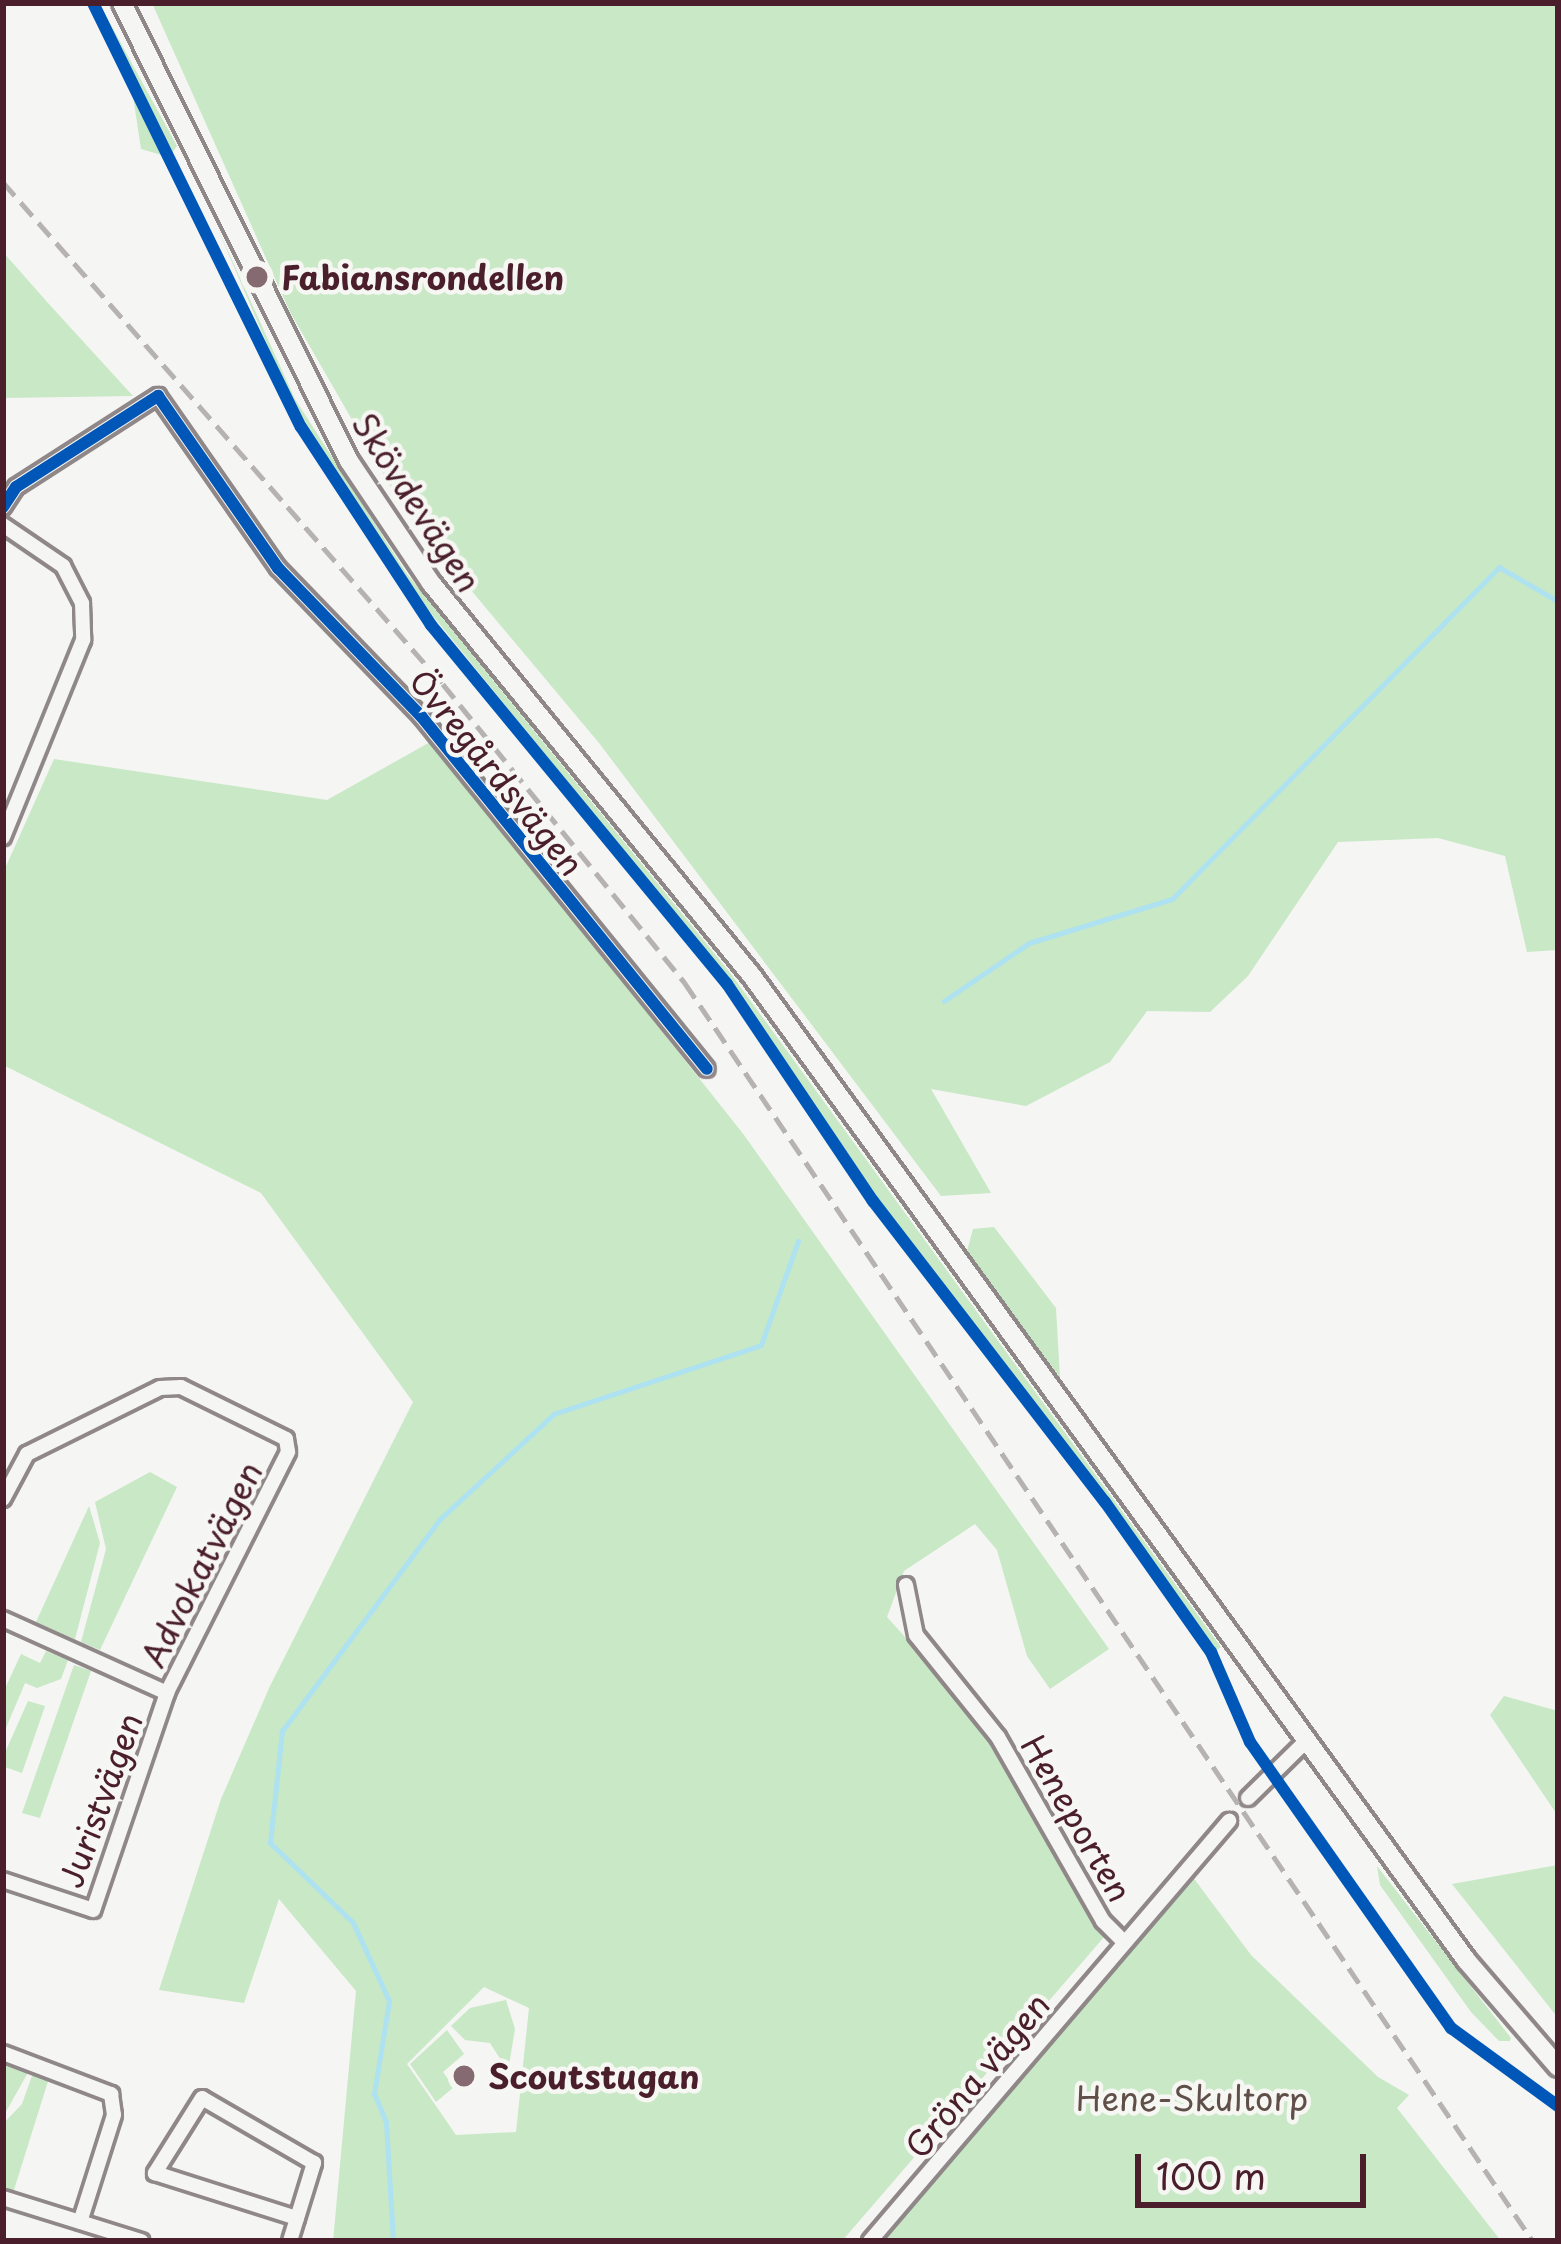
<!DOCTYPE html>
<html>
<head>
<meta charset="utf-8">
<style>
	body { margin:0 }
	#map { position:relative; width:1561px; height:2244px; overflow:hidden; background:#f5f5f3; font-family:"Playpen Sans",sans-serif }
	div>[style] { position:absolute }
	.green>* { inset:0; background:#c8e8c6 }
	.stream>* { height:4.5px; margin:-2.25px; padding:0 2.25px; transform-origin:2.25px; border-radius:2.25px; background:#aee2f1 }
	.roads { filter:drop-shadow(3px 0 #8f8788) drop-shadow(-3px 0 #8f8788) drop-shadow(0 3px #8f8788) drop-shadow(0 -3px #8f8788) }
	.minor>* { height:14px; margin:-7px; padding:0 7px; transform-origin:7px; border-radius:7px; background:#f5f5f3 }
	.secondary>* { height:18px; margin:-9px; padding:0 9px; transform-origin:9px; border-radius:9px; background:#f5f5f3 }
	.rail>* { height:4.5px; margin-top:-2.25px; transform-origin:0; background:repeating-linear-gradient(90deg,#b6b2b2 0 18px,transparent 0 27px) }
	.cycleway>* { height:12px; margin:-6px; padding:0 6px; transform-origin:6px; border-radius:6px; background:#0057b8 }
	.dots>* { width:33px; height:33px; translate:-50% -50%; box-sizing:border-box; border:6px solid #f6f6f2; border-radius:50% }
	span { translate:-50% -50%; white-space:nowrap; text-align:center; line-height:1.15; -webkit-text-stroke:9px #f6f6f2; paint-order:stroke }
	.poi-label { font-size:33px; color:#4a1f2b; font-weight:700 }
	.left { translate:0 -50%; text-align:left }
	.street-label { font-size:33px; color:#4a1f2b }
	.park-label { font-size:33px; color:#604e49 }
	.frame { position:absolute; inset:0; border:6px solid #4a1f2b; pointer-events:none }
	.scale { position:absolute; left:1135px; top:2154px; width:231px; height:54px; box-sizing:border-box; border:6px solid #4a1f2b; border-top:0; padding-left:15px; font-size:36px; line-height:42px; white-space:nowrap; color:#4a1f2b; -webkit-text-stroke:9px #f6f6f2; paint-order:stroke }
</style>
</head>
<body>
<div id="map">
	<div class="green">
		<i style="clip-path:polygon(99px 3px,177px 146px,172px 153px,133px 77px)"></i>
		<i style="clip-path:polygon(152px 3px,1558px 3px,1558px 950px,1527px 952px,1505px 856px,1438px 838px,1338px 842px,1248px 976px,1210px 1012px,1147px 1011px,1110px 1062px,1026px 1106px,931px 1089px,991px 1193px,941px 1196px,599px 743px,404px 510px,290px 312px)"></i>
		<i style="clip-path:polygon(133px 96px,134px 95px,165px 156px,141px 149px)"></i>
		<i style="clip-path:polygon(217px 227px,295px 399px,407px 574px,731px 974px,1221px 1647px,1215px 1651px,879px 1203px,732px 985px,404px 580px,294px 407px)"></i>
		<i style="clip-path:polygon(3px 252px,48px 303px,133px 396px,3px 398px)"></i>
		<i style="clip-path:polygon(evenodd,432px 741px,744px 1135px,1109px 1649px,1050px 1689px,1027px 1656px,997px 1550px,975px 1524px,904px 1571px,887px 1617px,970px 1709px,1104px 1937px,842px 2241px,333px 2241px,356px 1991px,279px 1899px,244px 2003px,159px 1990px,221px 1799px,270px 1686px,413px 1402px,261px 1193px,3px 1065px,3px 873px,54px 759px,327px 800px,432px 741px,484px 1987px,529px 2008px,516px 2132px,456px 2135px,407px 2064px,484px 1987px)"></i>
		<i style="clip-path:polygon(994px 1227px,1056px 1308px,1060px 1378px,967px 1251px,973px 1229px)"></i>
		<i style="clip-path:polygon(150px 1472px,177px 1487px,100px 1650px,81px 1642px,106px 1549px,95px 1502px)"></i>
		<i style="clip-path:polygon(89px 1506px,100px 1543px,75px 1639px,36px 1622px)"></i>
		<i style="clip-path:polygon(46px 1651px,68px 1660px,61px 1679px,37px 1688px,25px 1683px,3px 1735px,3px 1693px,21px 1654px,40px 1663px)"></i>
		<i style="clip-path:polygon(74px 1665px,91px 1671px,40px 1818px,22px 1813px)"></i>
		<i style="clip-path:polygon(1504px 1696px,1558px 1711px,1558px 1816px,1490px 1715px)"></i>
		<i style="clip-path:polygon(28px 1701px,45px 1706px,22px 1773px,5px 1767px,3px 1757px)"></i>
		<i style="clip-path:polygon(1558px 1865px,1558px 2018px,1452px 1884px)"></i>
		<i style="clip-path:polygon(1377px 1866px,1511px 2038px,1510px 2041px,1499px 2041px,1471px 2012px,1380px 1885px)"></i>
		<i style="clip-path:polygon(1192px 1876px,1251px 1955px,1378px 2077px,1409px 2095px,1397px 2108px,1501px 2241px,881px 2241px)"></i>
		<i style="clip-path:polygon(506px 2000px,515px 2029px,508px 2071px,490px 2043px,465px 2040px,451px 2026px,470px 2008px)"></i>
		<i style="clip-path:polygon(447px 2030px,464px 2054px,443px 2072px,454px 2087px,436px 2102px,410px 2064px)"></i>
		<i style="clip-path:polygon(3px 2060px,30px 2069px,3px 2117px)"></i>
		<i style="clip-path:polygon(34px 2070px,50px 2075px,13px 2193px,3px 2190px,3px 2124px,22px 2104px)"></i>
	</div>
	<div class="stream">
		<i style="left:944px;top:1001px;width:103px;rotate:-34.3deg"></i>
		<i style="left:1029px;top:943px;width:150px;rotate:-17.1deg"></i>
		<i style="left:1172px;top:899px;width:466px;rotate:-45.4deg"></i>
		<i style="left:1499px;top:567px;width:68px;rotate:30deg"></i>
		<i style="left:393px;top:2241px;width:119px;rotate:-93.4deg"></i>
		<i style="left:386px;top:2122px;width:30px;rotate:-113deg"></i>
		<i style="left:374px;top:2094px;width:94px;rotate:-80.8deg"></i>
		<i style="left:389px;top:2001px;width:86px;rotate:-114.8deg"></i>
		<i style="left:353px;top:1923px;width:115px;rotate:-136.1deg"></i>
		<i style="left:270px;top:1843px;width:113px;rotate:-83.9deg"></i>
		<i style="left:282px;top:1731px;width:263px;rotate:-53.3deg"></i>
		<i style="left:439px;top:1520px;width:156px;rotate:-42.7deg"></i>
		<i style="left:554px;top:1414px;width:218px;rotate:-18.4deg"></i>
		<i style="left:761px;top:1345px;width:110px;rotate:-70.4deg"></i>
	</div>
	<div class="roads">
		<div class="minor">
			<i style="left:3px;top:507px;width:24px;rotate:-57deg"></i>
			<i style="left:16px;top:487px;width:169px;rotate:-32.7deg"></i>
			<i style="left:158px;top:396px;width:210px;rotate:55.1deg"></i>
			<i style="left:278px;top:568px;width:206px;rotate:46deg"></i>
			<i style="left:421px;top:716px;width:454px;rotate:51deg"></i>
			<i style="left:3px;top:525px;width:73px;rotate:34.3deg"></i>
			<i style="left:63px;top:566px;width:42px;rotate:62.8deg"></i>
			<i style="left:82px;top:603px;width:37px;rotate:88deg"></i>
			<i style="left:83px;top:640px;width:213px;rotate:112.1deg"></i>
			<i style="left:3px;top:1499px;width:51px;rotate:-61.9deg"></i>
			<i style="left:27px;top:1454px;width:148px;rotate:-26.4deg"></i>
			<i style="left:160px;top:1388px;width:21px;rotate:-3deg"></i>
			<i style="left:181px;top:1387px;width:117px;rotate:26.3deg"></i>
			<i style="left:286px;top:1439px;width:13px;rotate:81deg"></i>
			<i style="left:288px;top:1452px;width:270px;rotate:116.7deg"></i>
			<i style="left:167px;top:1693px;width:229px;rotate:108.8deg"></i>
			<i style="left:93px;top:1910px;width:95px;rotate:-161.6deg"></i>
			<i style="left:906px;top:1585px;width:51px;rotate:78.7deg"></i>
			<i style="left:916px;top:1635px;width:131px;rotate:51.2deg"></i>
			<i style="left:998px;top:1737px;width:212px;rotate:60.3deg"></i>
			<i style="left:1103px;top:1921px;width:30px;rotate:45deg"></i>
			<i style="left:3px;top:1619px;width:180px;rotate:24.3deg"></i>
			<i style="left:1248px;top:1798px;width:83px;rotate:-44.5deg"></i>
			<i style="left:3px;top:2053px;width:116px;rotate:20.8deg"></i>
			<i style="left:111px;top:2094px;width:21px;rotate:82deg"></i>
			<i style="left:114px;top:2115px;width:112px;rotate:107.6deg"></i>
			<i style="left:3px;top:2198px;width:145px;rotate:17.3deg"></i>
			<i style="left:290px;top:2241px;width:82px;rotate:-72.9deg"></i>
			<i style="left:314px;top:2163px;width:129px;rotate:-149.9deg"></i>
			<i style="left:202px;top:2098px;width:89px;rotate:122.1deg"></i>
			<i style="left:155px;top:2173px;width:149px;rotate:17.6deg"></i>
			<i style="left:870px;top:2241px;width:553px;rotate:-49.48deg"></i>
		</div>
		<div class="secondary">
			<i style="left:122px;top:3px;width:511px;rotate:63.64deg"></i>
			<i style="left:349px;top:461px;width:147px;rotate:56.1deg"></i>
			<i style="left:431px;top:583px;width:507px;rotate:50.76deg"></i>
			<i style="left:752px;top:976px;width:1216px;rotate:54.03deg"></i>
			<i style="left:1466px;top:1960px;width:141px;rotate:49.3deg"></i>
		</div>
	</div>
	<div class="rail">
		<i style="left:3px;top:182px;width:668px;rotate:48.77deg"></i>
		<i style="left:443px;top:684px;width:385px;rotate:51deg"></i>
		<i style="left:685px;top:983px;width:1517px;rotate:56.02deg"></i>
	</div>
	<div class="cycleway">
		<i style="left:93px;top:3px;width:472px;rotate:63.9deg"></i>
		<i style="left:301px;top:427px;width:237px;rotate:56.7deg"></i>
		<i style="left:431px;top:625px;width:465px;rotate:50.5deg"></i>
		<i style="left:727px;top:984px;width:262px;rotate:56.1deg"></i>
		<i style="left:873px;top:1201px;width:380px;rotate:52.4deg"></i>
		<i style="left:1105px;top:1502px;width:184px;rotate:54.8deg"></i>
		<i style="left:1211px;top:1652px;width:98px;rotate:66.6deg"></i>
		<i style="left:1250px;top:1742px;width:350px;rotate:54.9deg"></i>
		<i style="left:1451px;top:2028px;width:132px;rotate:36.1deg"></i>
		<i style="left:3px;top:507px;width:24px;rotate:-57deg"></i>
		<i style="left:16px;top:487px;width:169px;rotate:-32.7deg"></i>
		<i style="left:158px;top:396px;width:210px;rotate:55.1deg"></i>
		<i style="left:278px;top:568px;width:206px;rotate:46deg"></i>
		<i style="left:421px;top:716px;width:454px;rotate:51deg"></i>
	</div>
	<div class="dots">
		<i style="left:257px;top:277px;background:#866a71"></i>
		<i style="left:464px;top:2076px;background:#866a71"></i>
	</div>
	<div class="poi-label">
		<span class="left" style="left:281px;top:277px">Fabiansrondellen</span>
		<span class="left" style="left:488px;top:2076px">Scoutstugan</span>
	</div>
	<div class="street-label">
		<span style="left:417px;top:502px;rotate:57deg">Skövdevägen</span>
		<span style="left:497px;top:772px;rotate:51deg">Övregårdsvägen</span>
		<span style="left:201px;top:1564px;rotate:-63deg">Advokatvägen</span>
		<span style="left:100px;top:1800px;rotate:-70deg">Juristvägen</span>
		<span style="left:1077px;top:1818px;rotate:60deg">Heneporten</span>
		<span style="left:977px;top:2075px;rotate:-50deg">Gröna vägen</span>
	</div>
	<div class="park-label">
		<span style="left:1192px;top:2098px">Hene-Skultorp</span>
	</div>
	<div class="frame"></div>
	<div class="scale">100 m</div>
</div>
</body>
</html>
